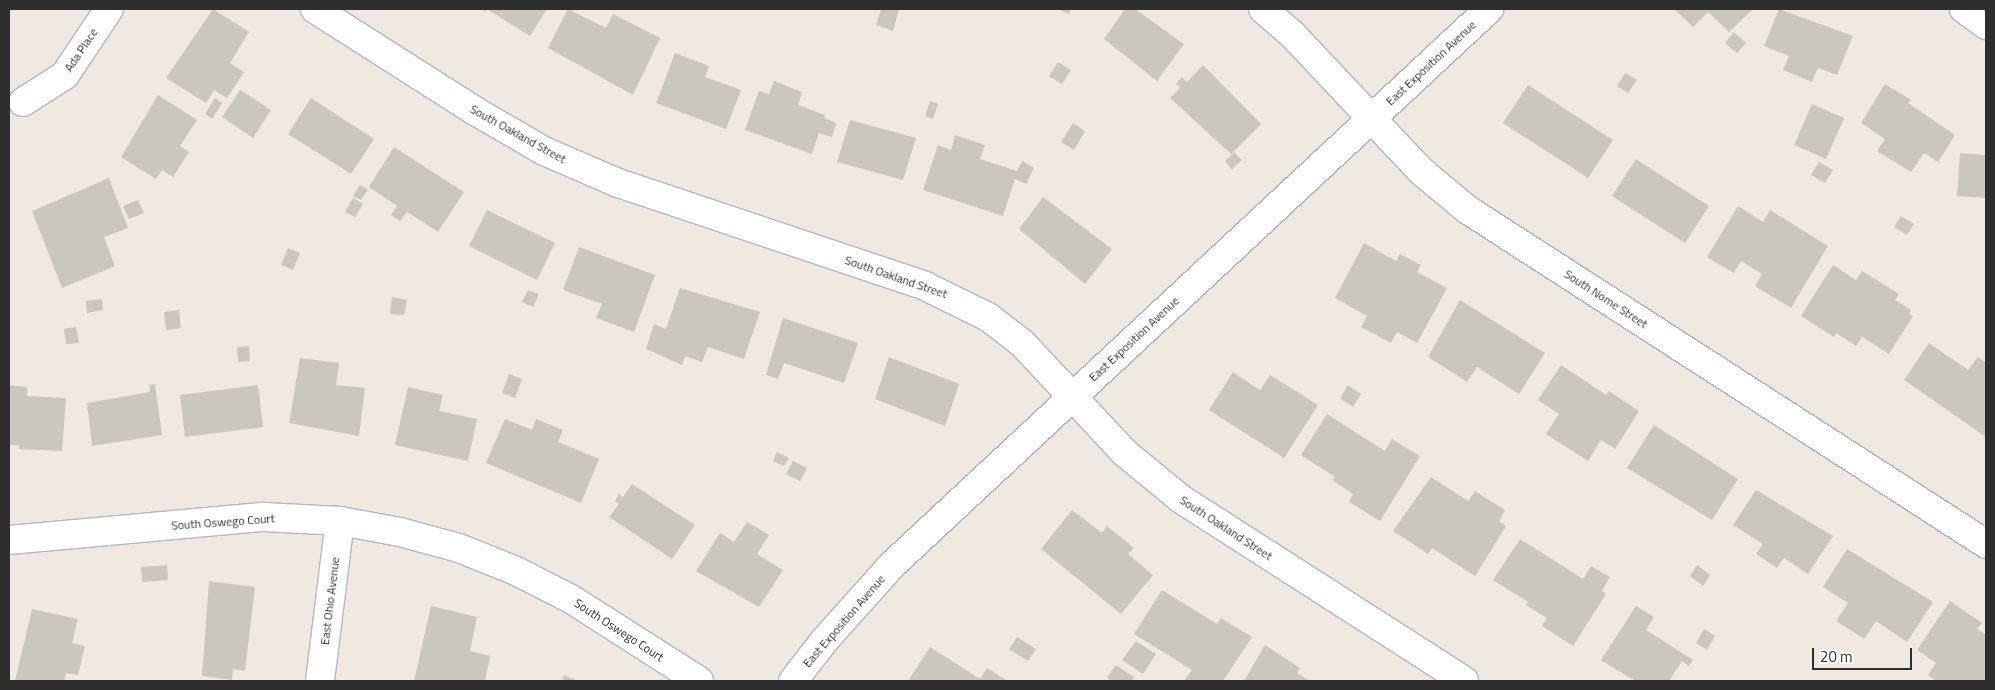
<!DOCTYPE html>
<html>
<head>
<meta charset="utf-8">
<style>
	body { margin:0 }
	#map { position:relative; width:1995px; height:690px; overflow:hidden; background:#efe9e1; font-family:"Titillium Web",sans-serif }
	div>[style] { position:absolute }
	.building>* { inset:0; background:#cbc7bf }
	.roads { filter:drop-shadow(1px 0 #b4b7c1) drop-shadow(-1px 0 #b4b7c1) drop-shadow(0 1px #b4b7c1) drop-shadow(0 -1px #b4b7c1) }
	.minor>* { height:28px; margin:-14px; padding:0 14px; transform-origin:14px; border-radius:14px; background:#fff }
	.tertiary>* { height:28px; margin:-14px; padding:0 14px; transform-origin:14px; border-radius:14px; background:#fff }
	span { translate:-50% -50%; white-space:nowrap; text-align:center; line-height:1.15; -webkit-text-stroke:4.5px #fff; paint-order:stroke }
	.street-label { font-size:12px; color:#2e2e2e }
	.frame { position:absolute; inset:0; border:10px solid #2e2e2e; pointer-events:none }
	.scale { position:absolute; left:1812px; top:648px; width:100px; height:22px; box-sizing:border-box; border:2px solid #2e2e2e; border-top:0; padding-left:6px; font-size:15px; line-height:18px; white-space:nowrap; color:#2e2e2e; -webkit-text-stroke:4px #fff; paint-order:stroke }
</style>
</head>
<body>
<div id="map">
	<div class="building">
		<i style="clip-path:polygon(213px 9px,249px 32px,230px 63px,244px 72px,227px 98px,214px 90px,206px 103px,166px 78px)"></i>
		<i style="clip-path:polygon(481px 9px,547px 9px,530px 36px,487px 9px,486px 12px)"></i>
		<i style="clip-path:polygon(568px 9px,606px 28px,613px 14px,660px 38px,633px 95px,548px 48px)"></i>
		<i style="clip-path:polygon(881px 9px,899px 9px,893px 31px,876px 25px)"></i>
		<i style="clip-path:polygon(1058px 9px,1071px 9px,1069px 14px)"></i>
		<i style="clip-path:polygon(1125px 9px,1135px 9px,1184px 44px,1157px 81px,1104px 39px)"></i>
		<i style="clip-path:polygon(1674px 9px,1753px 9px,1729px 32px,1708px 12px,1693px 27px)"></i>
		<i style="clip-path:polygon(1779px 9px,1853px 36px,1837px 75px,1818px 68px,1812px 82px,1783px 70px,1789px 56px,1764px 46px)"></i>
		<i style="clip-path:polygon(1734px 32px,1746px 43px,1737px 53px,1725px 43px)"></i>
		<i style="clip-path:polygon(675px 53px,709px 66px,705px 77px,741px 90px,726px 129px,656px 103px)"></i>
		<i style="clip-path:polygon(1058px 62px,1071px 70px,1062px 84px,1049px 76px)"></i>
		<i style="clip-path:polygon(1203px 65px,1261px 124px,1231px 154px,1170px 98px,1180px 88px,1176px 84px,1182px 77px,1187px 82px)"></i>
		<i style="clip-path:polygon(1625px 73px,1637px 80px,1628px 93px,1617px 86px)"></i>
		<i style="clip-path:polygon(774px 81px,802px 92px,798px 105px,825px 115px,824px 118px,836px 123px,832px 137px,819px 133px,812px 154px,745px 130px,759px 91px,769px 94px)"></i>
		<i style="clip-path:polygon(1885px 84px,1911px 100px,1908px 103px,1955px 135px,1938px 162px,1924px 153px,1911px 172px,1877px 151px,1885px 139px,1861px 123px)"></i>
		<i style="clip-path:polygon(1528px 85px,1613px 140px,1588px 178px,1503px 123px)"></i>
		<i style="clip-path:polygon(240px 90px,271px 110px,253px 138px,222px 117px)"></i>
		<i style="clip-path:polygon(158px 95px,197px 120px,180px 146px,189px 152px,173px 177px,162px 170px,156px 179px,121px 157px)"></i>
		<i style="clip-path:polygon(215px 98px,222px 103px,212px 119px,205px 114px)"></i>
		<i style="clip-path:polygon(311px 98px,374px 139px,351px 174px,288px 134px)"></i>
		<i style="clip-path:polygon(930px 101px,938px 104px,933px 119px,925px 116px)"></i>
		<i style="clip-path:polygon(1812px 104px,1844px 118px,1826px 159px,1794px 145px)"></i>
		<i style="clip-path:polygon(850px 120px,916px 138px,903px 180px,837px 162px)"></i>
		<i style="clip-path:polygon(1073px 123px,1085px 131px,1074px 150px,1061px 142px)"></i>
		<i style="clip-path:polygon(955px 135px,985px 145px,980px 159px,1017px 171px,1022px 161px,1034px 168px,1026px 184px,1015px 179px,1003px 216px,923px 190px,938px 145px,951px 150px)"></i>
		<i style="clip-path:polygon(394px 147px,464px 192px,438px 232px,407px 212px,400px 221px,391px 215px,397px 206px,369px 187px)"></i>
		<i style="clip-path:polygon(1234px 152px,1242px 160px,1232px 169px,1225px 161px)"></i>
		<i style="clip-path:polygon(1960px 153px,1986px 155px,1986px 198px,1957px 196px)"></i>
		<i style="clip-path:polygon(1636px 159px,1709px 206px,1685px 243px,1612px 196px)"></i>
		<i style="clip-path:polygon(1819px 162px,1833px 170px,1825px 183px,1811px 175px)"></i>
		<i style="clip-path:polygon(109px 178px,128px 228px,104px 237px,115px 266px,62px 288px,32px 211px)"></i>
		<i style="clip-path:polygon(360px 185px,368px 190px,361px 200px,353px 196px)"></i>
		<i style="clip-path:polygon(1043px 197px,1112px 249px,1085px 284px,1019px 229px)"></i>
		<i style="clip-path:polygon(353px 198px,363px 204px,355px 217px,345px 212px)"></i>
		<i style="clip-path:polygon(138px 200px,144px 213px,129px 219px,123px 206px)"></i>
		<i style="clip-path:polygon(1738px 206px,1763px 222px,1770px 210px,1828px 246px,1791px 308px,1755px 286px,1762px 274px,1741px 261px,1734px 273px,1707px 257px)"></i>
		<i style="clip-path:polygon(487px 210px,555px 243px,537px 280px,469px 246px)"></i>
		<i style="clip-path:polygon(1901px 216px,1914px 224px,1907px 235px,1894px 227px)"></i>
		<i style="clip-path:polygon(1364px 243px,1396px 261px,1400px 254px,1421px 265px,1417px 272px,1447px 288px,1417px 343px,1397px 332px,1391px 343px,1361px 327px,1367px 316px,1335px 298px)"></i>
		<i style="clip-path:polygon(579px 247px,655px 275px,634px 332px,596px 318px,602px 304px,563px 290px)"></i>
		<i style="clip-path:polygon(288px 248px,300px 253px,293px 270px,281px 265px)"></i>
		<i style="clip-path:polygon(1833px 265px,1856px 280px,1862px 271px,1899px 294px,1895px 300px,1911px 310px,1909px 314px,1913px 316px,1889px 354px,1862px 337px,1856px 346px,1836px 333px,1834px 337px,1801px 316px)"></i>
		<i style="clip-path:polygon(680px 288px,760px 312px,744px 359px,708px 347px,702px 362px,685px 356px,682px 365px,646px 349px,654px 324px,666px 329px)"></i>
		<i style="clip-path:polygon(528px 290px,539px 294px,533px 307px,522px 302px)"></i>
		<i style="clip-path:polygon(392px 297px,407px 300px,404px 315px,390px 314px)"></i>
		<i style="clip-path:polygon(102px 299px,103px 310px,87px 313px,86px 301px)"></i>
		<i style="clip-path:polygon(1460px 300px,1545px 353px,1519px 394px,1477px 367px,1467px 382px,1428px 357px)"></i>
		<i style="clip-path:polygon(179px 310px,181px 328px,166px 330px,164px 312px)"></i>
		<i style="clip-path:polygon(783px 318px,858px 343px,844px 383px,784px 363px,778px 379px,766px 375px)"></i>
		<i style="clip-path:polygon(76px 327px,79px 343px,66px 344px,64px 329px)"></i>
		<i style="clip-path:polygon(1929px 343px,1968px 370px,1978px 357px,1986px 363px,1986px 437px,1904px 380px)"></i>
		<i style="clip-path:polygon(249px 346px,250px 361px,238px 362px,237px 347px)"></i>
		<i style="clip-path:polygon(889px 357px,959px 384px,945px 426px,875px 399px)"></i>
		<i style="clip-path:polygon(300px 358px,339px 363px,336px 385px,365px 388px,359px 436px,289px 423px)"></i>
		<i style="clip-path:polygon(1561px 365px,1606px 395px,1609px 391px,1639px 411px,1615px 449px,1601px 440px,1588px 461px,1546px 434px,1559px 414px,1538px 400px)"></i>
		<i style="clip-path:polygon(1233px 372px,1260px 390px,1270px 375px,1318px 405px,1284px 458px,1209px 410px)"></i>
		<i style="clip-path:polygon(509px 374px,522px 379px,515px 398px,502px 393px)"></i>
		<i style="clip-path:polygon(155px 384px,162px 435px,92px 446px,87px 403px,150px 392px,149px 385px)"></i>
		<i style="clip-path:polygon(9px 385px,27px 387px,27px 396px,66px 398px,62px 451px,19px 449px,19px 445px,9px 445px)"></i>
		<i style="clip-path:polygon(258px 385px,263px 427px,185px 437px,180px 395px)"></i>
		<i style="clip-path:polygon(1348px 385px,1361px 394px,1353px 407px,1340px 398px)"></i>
		<i style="clip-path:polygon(408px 387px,443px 395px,439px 411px,477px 419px,468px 461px,395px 445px)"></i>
		<i style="clip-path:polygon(1327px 414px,1385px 451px,1392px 439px,1420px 456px,1380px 521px,1349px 502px,1353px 494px,1332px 480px,1335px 477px,1301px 455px)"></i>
		<i style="clip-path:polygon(505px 419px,532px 430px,536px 419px,563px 430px,558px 442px,599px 459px,581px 503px,486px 463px)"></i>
		<i style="clip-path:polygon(1654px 425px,1738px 479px,1712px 520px,1627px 468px)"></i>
		<i style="clip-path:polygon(777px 452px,789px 458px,784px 466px,773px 461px)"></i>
		<i style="clip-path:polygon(793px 461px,807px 468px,800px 481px,786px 474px)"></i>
		<i style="clip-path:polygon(1431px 477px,1468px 501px,1475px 491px,1505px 510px,1499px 521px,1506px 526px,1475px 576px,1432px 548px,1428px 554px,1393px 531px)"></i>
		<i style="clip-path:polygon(632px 484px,695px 525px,672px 559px,609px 517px,619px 504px,615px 501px,619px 494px,623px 497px)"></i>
		<i style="clip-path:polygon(1756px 490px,1833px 536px,1808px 574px,1784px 558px,1777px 568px,1756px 554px,1763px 544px,1733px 525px)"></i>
		<i style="clip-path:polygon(1072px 510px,1102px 533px,1107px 526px,1134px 548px,1128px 554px,1153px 575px,1121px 614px,1041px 549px)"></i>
		<i style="clip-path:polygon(747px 522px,769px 535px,757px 554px,783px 570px,759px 607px,696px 571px,720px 533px,734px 542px)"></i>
		<i style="clip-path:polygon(1520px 539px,1583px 579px,1591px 566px,1610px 577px,1602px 591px,1606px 594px,1573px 646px,1542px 626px,1547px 618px,1526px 605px,1528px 602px,1493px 580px)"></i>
		<i style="clip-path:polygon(1847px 549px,1933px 602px,1907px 642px,1876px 621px,1864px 639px,1836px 621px,1848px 603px,1823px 587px)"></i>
		<i style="clip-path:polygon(167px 565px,168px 580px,142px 582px,141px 567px)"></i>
		<i style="clip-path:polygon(1697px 565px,1710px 575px,1703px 586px,1690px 576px)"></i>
		<i style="clip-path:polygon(209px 581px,255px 587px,245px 671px,233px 669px,232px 680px,202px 676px)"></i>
		<i style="clip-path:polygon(1162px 590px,1217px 624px,1221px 618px,1252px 637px,1223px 681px,1184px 681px,1192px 670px,1134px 634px)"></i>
		<i style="clip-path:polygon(1950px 601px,1982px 623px,1977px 629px,1986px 635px,1986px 681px,1936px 681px,1928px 675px,1936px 663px,1917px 650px)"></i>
		<i style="clip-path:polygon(431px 606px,477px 617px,470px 651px,490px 656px,485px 681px,414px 681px)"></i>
		<i style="clip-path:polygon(1636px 606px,1654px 617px,1646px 630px,1693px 660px,1689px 666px,1682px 661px,1669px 681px,1635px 681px,1601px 660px)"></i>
		<i style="clip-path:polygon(32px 609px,78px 619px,72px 643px,85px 646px,78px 675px,66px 673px,64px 681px,15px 681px)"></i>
		<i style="clip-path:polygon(1704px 629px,1715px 636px,1707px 650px,1696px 643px)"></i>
		<i style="clip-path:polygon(1017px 637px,1036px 649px,1028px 661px,1009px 649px)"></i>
		<i style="clip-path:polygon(1136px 641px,1156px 654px,1143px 674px,1122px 660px)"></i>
		<i style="clip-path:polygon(1265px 645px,1300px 668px,1297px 673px,1310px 681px,1244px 681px)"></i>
		<i style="clip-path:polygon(930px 647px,980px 679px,987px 668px,1007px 681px,908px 681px)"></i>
		<i style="clip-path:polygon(1116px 665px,1134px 677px,1132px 681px,1113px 681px,1107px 678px)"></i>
		<i style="clip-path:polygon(564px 675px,578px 681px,562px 681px)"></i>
	</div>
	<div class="roads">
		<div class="minor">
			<i style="left:315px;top:9px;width:190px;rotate:32.5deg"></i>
			<i style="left:475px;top:111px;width:80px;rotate:30.1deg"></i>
			<i style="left:544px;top:151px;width:81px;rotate:23.4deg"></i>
			<i style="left:618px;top:183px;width:324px;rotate:18.5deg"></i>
			<i style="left:925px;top:286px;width:70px;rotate:26.2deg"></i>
			<i style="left:988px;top:317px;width:43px;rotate:37.4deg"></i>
			<i style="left:1022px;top:343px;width:151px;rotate:46.9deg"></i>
			<i style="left:1125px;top:453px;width:72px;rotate:39.4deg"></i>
			<i style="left:1181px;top:499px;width:336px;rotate:32.7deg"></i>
			<i style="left:1263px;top:9px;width:37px;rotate:41deg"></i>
			<i style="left:1291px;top:33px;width:191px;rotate:46.7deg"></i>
			<i style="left:1422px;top:172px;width:60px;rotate:39.6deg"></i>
			<i style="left:1468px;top:210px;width:616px;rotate:32.81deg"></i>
			<i style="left:1964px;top:9px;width:27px;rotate:36deg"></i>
			<i style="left:23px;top:102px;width:50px;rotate:-32.7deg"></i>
			<i style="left:65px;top:75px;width:79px;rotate:-56.3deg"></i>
			<i style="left:9px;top:540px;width:256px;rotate:-5.2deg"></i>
			<i style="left:264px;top:517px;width:76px;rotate:3deg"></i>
			<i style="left:340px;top:521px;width:61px;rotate:10.4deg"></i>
			<i style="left:400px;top:532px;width:61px;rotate:15.2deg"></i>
			<i style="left:459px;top:548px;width:61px;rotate:22deg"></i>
			<i style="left:516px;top:571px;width:62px;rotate:27deg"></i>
			<i style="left:571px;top:599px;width:152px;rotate:32.6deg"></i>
			<i style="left:320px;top:681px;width:161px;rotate:-82.9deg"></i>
		</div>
		<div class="tertiary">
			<i style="left:793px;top:681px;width:51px;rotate:-52.2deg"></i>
			<i style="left:824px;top:641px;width:102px;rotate:-48.2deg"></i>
			<i style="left:892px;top:565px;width:816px;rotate:-42.96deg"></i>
		</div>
	</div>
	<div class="street-label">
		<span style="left:81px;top:50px;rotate:-56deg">Ada Place</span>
		<span style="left:1431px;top:63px;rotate:-43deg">East Exposition Avenue</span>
		<span style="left:518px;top:134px;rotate:29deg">South Oakland Street</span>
		<span style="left:896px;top:277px;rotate:19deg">South Oakland Street</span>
		<span style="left:1606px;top:299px;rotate:33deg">South Nome Street</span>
		<span style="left:1134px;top:339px;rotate:-43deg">East Exposition Avenue</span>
		<span style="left:223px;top:522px;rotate:-4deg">South Oswego Court</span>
		<span style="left:1226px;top:528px;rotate:33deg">South Oakland Street</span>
		<span style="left:330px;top:601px;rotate:-83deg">East Ohio Avenue</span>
		<span style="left:844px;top:621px;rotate:-49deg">East Exposition Avenue</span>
		<span style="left:619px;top:630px;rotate:33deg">South Oswego Court</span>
	</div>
	<div class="frame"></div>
	<div class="scale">20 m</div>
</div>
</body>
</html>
